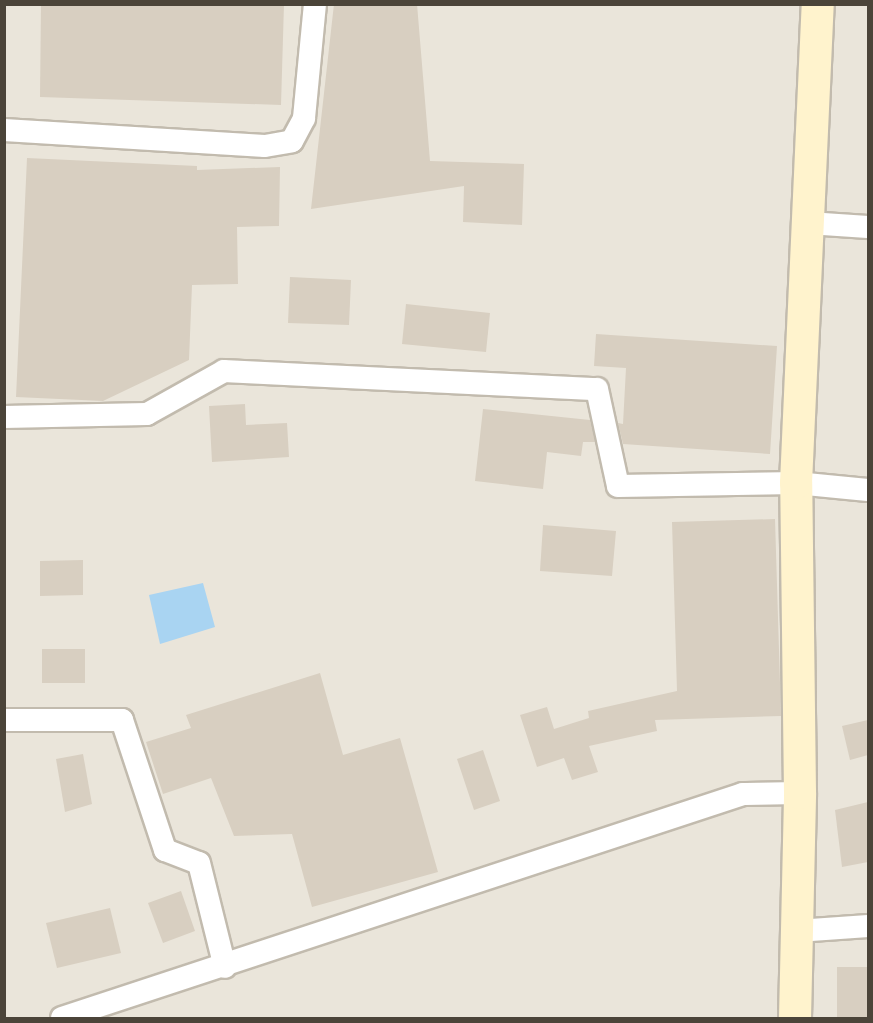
<!DOCTYPE html>
<html>
<head>
<meta charset="utf-8">
<style>
	body { margin:0 }
	#map { position:relative; width:873px; height:1023px; overflow:hidden; background:#f6f3ec; font-family:"Roboto Condensed",sans-serif }
	div>[style] { position:absolute }
	.residential>* { inset:0; background:#eae5da }
	.water>* { inset:0; background:#a9d4f2 }
	.building>* { inset:0; background:#d8cfc1 }
	.roads { filter:drop-shadow(2px 0 #c2bbae) drop-shadow(-2px 0 #c2bbae) drop-shadow(0 2px #c2bbae) drop-shadow(0 -2px #c2bbae) }
	.street>* { height:22px; margin:-11px; padding:0 11px; transform-origin:11px; border-radius:11px; background:#fff }
	.secondary>* { height:32px; margin:-16px; padding:0 16px; transform-origin:16px; border-radius:16px; background:#fff3cd }
	span { translate:-50% -50%; white-space:nowrap; text-align:center; line-height:1.15; -webkit-text-stroke:5px #fff; paint-order:stroke }
	.frame { position:absolute; inset:0; border:6px solid #4b4439; pointer-events:none }
</style>
</head>
<body>
<div id="map">
	<div class="residential">
		<i style="clip-path:polygon(5px 5px,868px 5px,868px 1018px,5px 1018px)"></i>
	</div>
	<div class="water">
		<i style="clip-path:polygon(203px 583px,215px 627px,160px 644px,149px 595px)"></i>
	</div>
	<div class="building">
		<i style="clip-path:polygon(41px 4px,284px 4px,281px 105px,40px 97px)"></i>
		<i style="clip-path:polygon(334px 4px,417px 4px,430px 161px,524px 164px,522px 225px,463px 222px,464px 186px,311px 209px)"></i>
		<i style="clip-path:polygon(27px 158px,197px 166px,197px 170px,280px 167px,279px 226px,237px 227px,238px 284px,192px 285px,189px 360px,103px 401px,16px 397px)"></i>
		<i style="clip-path:polygon(290px 277px,351px 280px,349px 325px,288px 323px)"></i>
		<i style="clip-path:polygon(406px 304px,490px 313px,486px 352px,402px 344px)"></i>
		<i style="clip-path:polygon(596px 334px,777px 346px,770px 454px,623px 444px,618px 423px,623px 424px,626px 368px,594px 366px)"></i>
		<i style="clip-path:polygon(245px 404px,246px 425px,287px 423px,289px 457px,212px 462px,209px 406px)"></i>
		<i style="clip-path:polygon(483px 409px,590px 420px,595px 442px,583px 442px,581px 456px,547px 452px,543px 489px,475px 481px)"></i>
		<i style="clip-path:polygon(775px 519px,781px 716px,655px 720px,657px 731px,589px 746px,598px 772px,572px 780px,564px 758px,537px 767px,520px 715px,547px 707px,554px 729px,589px 718px,588px 711px,677px 691px,672px 522px)"></i>
		<i style="clip-path:polygon(543px 525px,616px 531px,612px 576px,540px 571px)"></i>
		<i style="clip-path:polygon(83px 560px,83px 595px,40px 596px,40px 561px)"></i>
		<i style="clip-path:polygon(42px 649px,85px 649px,85px 683px,42px 683px)"></i>
		<i style="clip-path:polygon(320px 673px,343px 755px,400px 738px,438px 872px,312px 907px,292px 834px,234px 836px,211px 778px,163px 794px,146px 742px,191px 728px,186px 715px)"></i>
		<i style="clip-path:polygon(868px 720px,868px 755px,850px 760px,842px 726px)"></i>
		<i style="clip-path:polygon(483px 750px,500px 801px,474px 810px,457px 759px)"></i>
		<i style="clip-path:polygon(83px 754px,92px 804px,65px 812px,56px 759px)"></i>
		<i style="clip-path:polygon(868px 802px,868px 862px,842px 867px,835px 810px)"></i>
		<i style="clip-path:polygon(181px 891px,195px 931px,163px 943px,148px 903px)"></i>
		<i style="clip-path:polygon(110px 908px,121px 953px,57px 968px,46px 923px)"></i>
		<i style="clip-path:polygon(837px 967px,868px 967px,868px 1018px,837px 1018px)"></i>
	</div>
	<div class="roads">
		<div class="street">
			<i style="left:4px;top:130px;width:261px;rotate:3.5deg"></i>
			<i style="left:265px;top:146px;width:27px;rotate:-10deg"></i>
			<i style="left:292px;top:141px;width:26px;rotate:-62deg"></i>
			<i style="left:304px;top:118px;width:115px;rotate:-84.5deg"></i>
			<i style="left:808px;top:223px;width:60px;rotate:3.8deg"></i>
			<i style="left:4px;top:417px;width:143px;rotate:-1.2deg"></i>
			<i style="left:147px;top:414px;width:88px;rotate:-29.2deg"></i>
			<i style="left:224px;top:371px;width:373px;rotate:2.8deg"></i>
			<i style="left:597px;top:389px;width:99px;rotate:77.8deg"></i>
			<i style="left:618px;top:486px;width:178px;rotate:-1deg"></i>
			<i style="left:796px;top:483px;width:72px;rotate:5.6deg"></i>
			<i style="left:4px;top:720px;width:118px"></i>
			<i style="left:122px;top:720px;width:137px;rotate:71.7deg"></i>
			<i style="left:165px;top:850px;width:36px;rotate:21deg"></i>
			<i style="left:199px;top:863px;width:107px;rotate:76deg"></i>
			<i style="left:797px;top:931px;width:71px;rotate:-4deg"></i>
			<i style="left:62px;top:1018px;width:717px;rotate:-18.21deg"></i>
			<i style="left:743px;top:794px;width:57px;rotate:-1deg"></i>
		</div>
		<div class="secondary">
			<i style="left:795px;top:1018px;width:225px;rotate:-88.7deg"></i>
			<i style="left:800px;top:793px;width:310px;rotate:-90.7deg"></i>
			<i style="left:796px;top:483px;width:480px;rotate:-87.4deg"></i>
		</div>
	</div>
	<div class="frame"></div>
</div>
</body>
</html>
